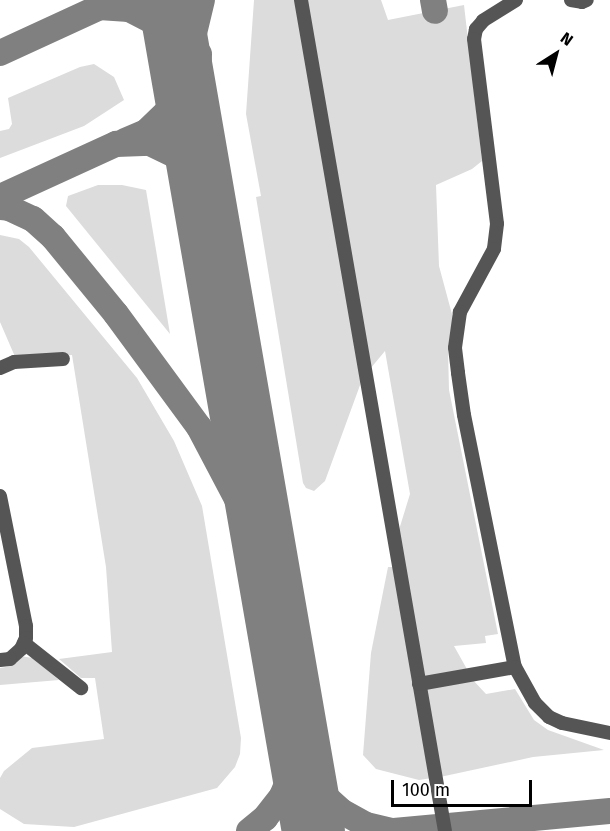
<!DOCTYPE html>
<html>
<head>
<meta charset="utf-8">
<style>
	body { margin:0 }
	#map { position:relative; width:610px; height:831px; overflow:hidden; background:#fff; font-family:"Fira Sans",sans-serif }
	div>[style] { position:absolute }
	.green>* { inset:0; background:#dcdcdc }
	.taxiway>* { height:26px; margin:-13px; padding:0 13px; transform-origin:13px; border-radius:13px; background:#808080 }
	.runway>* { height:63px; margin:-31.5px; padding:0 31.5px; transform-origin:31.5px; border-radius:31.5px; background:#808080 }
	.minor>* { height:14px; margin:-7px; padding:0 7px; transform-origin:7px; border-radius:7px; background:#555 }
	span { translate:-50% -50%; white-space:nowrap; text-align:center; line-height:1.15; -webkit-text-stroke:4.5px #fff; paint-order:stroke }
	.north { position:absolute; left:526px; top:24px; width:60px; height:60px; -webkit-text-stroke:4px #fff; paint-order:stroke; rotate:36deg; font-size:16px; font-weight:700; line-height:24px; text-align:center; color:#000 }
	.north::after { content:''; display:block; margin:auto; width:21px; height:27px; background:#000; clip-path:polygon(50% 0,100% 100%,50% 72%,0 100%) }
	.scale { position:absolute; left:391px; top:780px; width:141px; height:27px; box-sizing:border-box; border:3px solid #000; border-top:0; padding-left:8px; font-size:18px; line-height:21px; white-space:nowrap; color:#000; -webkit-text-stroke:4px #fff; paint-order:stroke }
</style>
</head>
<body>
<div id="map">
	<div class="green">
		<i style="clip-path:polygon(254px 0,296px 0,363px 377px,325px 481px,314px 491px,306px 488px,303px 483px,256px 197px,261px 196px,246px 114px)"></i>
		<i style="clip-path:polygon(306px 0,381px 0,388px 20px,464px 5px,482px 161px,472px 169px,436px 185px,439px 266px,453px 318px,448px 350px,449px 390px,498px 634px,485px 636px,486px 643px,454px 646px,468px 671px,424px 679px,398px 533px,410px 494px,403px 454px,385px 351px,370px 369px)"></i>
		<i style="clip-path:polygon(94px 64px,114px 77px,124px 100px,84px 126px,0 158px,0 131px,9px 129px,12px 124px,8px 98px,80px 67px)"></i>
		<i style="clip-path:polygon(98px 185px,122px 185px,146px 190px,170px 334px,66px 206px,68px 196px)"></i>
		<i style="clip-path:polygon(0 235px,19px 239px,29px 247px,137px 378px,174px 441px,202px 506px,241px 738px,240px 754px,235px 767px,217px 788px,74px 827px,24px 824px,0 809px,0 778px,4px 771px,32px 748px,104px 739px,95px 678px,81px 678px,59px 659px,112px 652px,106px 567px,72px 355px,16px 359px,0 322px)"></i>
		<i style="clip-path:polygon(388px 567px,394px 567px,432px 778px,419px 780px,376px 769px,363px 755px,371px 653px)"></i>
		<i style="clip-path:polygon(20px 656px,33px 658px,59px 680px,0 685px,0 668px,12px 666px)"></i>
		<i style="clip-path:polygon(472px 679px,486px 694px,515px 689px,534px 720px,548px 730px,604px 750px,533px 757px,440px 777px,426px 690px,429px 686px)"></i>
	</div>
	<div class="taxiway">
		<i style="left:433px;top:0;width:11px;rotate:80deg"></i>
		<i style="left:99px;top:7px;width:30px;rotate:4deg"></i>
		<i style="left:129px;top:9px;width:31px;rotate:27deg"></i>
		<i style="left:157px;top:23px;width:31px;rotate:50deg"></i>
		<i style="left:171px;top:11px;width:11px;rotate:-80deg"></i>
		<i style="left:0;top:53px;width:127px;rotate:-24.7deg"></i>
		<i style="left:199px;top:54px;width:70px;rotate:91.6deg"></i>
		<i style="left:197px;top:124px;width:61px;rotate:86.2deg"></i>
		<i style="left:125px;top:141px;width:23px;rotate:-23deg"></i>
		<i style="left:146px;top:132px;width:32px;rotate:-44deg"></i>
		<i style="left:169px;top:110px;width:34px;rotate:-66deg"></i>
		<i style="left:183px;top:79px;width:81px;rotate:-76.5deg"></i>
		<i style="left:0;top:197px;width:128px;rotate:-24.6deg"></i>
		<i style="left:116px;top:144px;width:34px;rotate:-2deg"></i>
		<i style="left:150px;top:143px;width:34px;rotate:26deg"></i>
		<i style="left:181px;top:158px;width:34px;rotate:53deg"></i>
		<i style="left:0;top:207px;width:9px;rotate:6deg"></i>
		<i style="left:9px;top:208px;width:26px;rotate:25deg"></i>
		<i style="left:33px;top:219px;width:27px;rotate:42deg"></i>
		<i style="left:53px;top:237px;width:99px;rotate:50.7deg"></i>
		<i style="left:116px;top:314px;width:140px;rotate:53.7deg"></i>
		<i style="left:199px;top:427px;width:141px;rotate:62.2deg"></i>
		<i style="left:298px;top:741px;width:28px;rotate:75deg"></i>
		<i style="left:305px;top:768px;width:28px;rotate:58deg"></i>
		<i style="left:320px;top:792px;width:28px;rotate:42deg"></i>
		<i style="left:341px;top:811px;width:29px;rotate:29deg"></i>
		<i style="left:366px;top:825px;width:27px;rotate:13deg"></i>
		<i style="left:249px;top:831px;width:21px;rotate:-39deg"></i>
		<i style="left:265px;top:818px;width:28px;rotate:-52deg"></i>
		<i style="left:282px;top:796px;width:28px;rotate:-67deg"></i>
		<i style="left:293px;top:770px;width:25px;rotate:-81deg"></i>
		<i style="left:394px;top:831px;width:217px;rotate:-5.3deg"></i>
	</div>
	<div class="runway">
		<i style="left:169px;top:0;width:843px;rotate:80.17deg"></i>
	</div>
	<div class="minor">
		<i style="left:301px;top:0;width:843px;rotate:80.17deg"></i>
		<i style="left:516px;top:0;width:39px;rotate:148deg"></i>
		<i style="left:483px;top:21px;width:11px;rotate:131deg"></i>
		<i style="left:476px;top:29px;width:10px;rotate:101deg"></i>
		<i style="left:474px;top:39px;width:186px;rotate:82.9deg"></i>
		<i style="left:497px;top:224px;width:25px;rotate:97deg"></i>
		<i style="left:494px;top:249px;width:72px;rotate:118.4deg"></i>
		<i style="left:460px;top:312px;width:36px;rotate:98deg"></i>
		<i style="left:455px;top:348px;width:25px;rotate:83deg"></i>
		<i style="left:458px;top:373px;width:42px;rotate:81.9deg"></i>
		<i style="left:464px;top:415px;width:257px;rotate:78.6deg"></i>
		<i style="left:515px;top:667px;width:41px;rotate:60.9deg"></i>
		<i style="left:535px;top:703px;width:20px;rotate:45deg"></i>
		<i style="left:549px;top:717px;width:14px;rotate:25deg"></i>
		<i style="left:562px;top:723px;width:49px;rotate:11.8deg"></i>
		<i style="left:571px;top:0;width:11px;rotate:10deg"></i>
		<i style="left:582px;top:2px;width:5px;rotate:-22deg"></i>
		<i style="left:0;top:368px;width:15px;rotate:-23deg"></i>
		<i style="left:14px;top:362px;width:49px;rotate:-3.5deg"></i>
		<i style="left:0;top:496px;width:133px;rotate:78.7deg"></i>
		<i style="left:26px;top:626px;width:12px;rotate:90deg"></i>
		<i style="left:26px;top:638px;width:12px;rotate:114deg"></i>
		<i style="left:21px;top:649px;width:15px;rotate:138deg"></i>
		<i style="left:10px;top:659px;width:10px;rotate:174deg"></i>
		<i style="left:24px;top:643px;width:73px;rotate:38.3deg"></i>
		<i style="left:419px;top:684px;width:97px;rotate:-10deg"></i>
	</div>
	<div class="north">N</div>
	<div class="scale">100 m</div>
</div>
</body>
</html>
